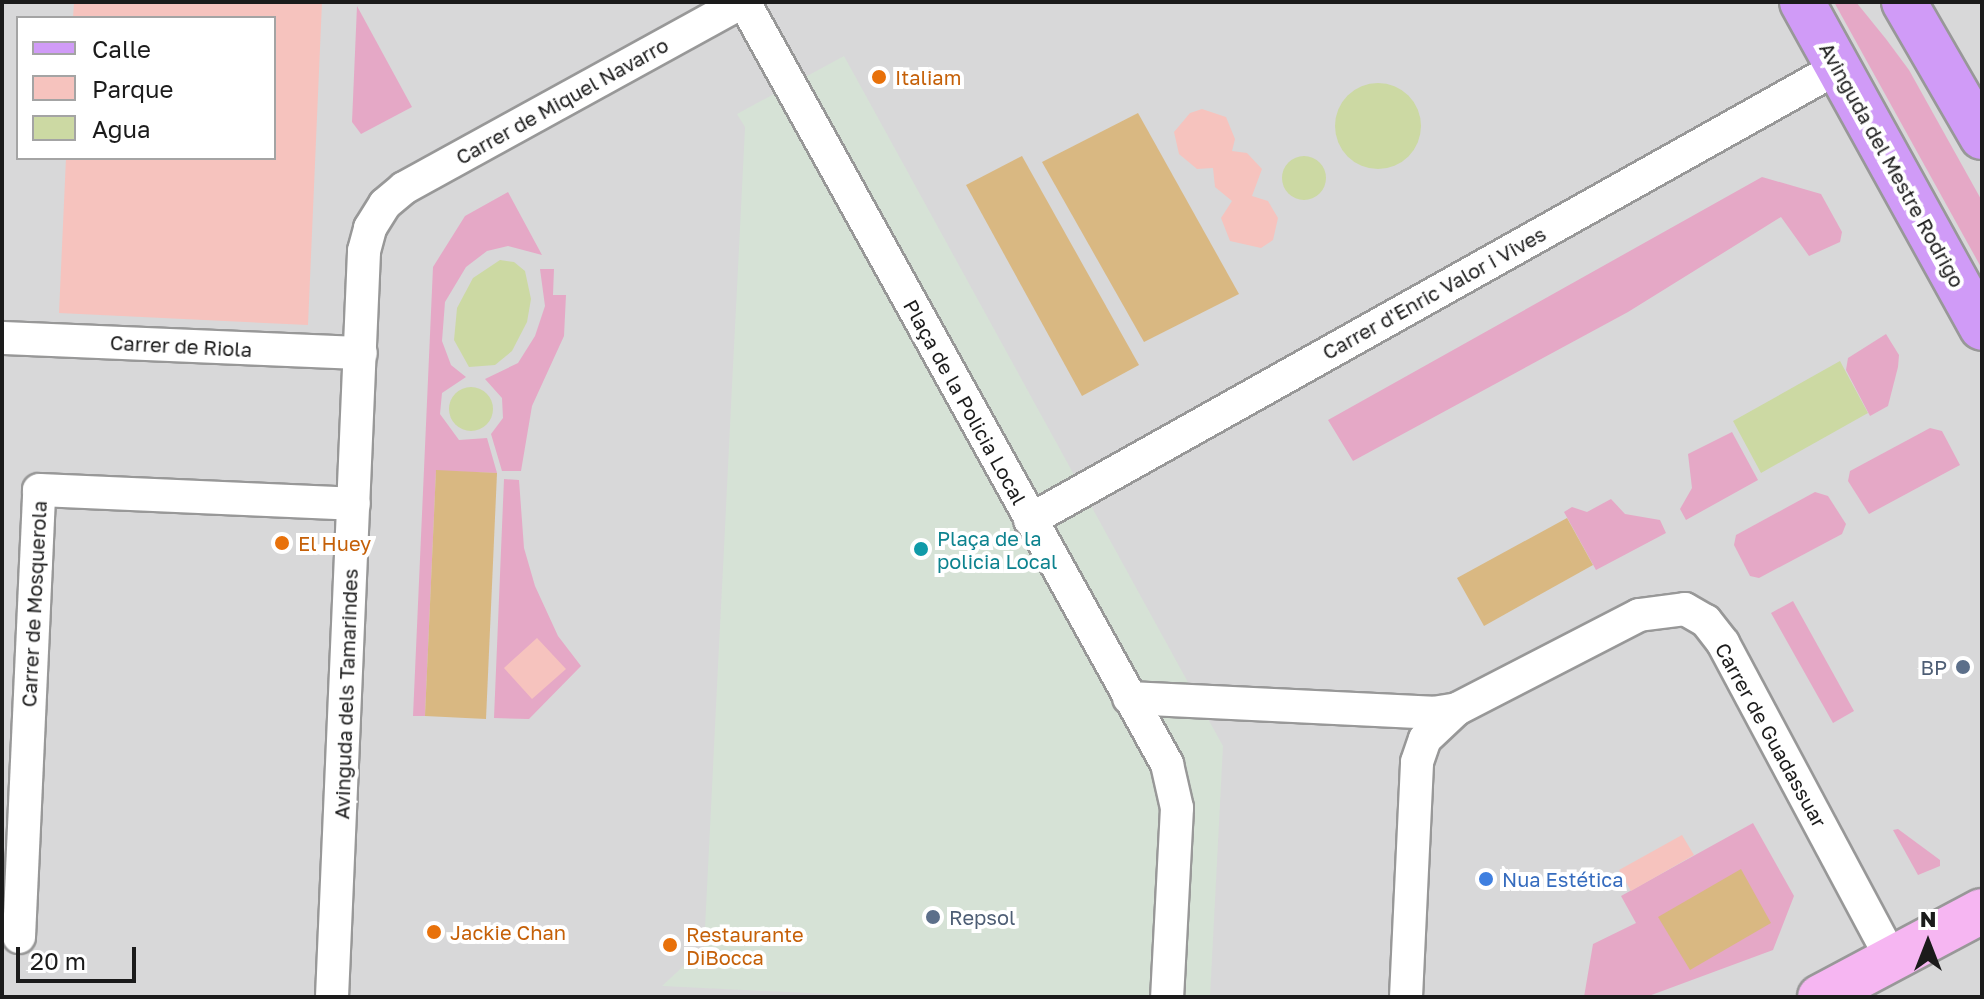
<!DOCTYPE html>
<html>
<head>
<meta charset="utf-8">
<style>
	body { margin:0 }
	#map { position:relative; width:1984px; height:999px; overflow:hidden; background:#e9e1ec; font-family:"Golos Text",sans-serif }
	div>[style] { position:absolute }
	.residential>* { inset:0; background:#d8d8d9 }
	.grass>* { inset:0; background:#e5a8c6 }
	.park>* { inset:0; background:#f6c3be }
	.pitch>* { inset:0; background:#d9b882 }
	.plaza>* { inset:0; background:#d6e2d6 }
	.water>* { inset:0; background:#ccd9a3 }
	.round { border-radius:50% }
	.roads { filter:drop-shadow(2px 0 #989898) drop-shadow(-2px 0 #989898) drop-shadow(0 2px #989898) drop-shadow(0 -2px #989898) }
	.street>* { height:32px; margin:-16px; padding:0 16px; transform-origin:16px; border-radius:16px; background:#fff }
	.secondary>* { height:44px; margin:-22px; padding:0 22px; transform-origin:22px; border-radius:22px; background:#f6b6f2 }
	.primary>* { height:44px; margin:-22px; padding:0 22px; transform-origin:22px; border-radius:22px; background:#d09bf7 }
	.dots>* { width:22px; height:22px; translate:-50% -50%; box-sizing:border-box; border:4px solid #fff; border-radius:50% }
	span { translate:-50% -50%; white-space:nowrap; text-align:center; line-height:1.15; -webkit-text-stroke:8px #fff; paint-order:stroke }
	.food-label { font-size:20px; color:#c56008 }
	.left { translate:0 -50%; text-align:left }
	.street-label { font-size:20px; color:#1b1b1b }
	.culture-label { font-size:20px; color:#0d838f }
	.service-label { font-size:20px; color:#4e5e75 }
	.right { translate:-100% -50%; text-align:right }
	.shop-label { font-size:20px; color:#366cbe }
	.frame { position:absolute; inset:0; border:4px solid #1b1b1b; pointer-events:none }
	.legend { position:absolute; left:16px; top:16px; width:260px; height:144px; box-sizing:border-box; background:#fff; border:2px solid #a4a4a4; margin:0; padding:10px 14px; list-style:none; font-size:24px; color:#1b1b1b }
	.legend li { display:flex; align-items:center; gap:16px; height:40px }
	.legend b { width:40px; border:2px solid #a4a4a4 }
	.north { position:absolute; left:1888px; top:903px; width:80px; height:80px; -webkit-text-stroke:6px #fff; paint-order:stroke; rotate:0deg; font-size:22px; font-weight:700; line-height:32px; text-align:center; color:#1b1b1b }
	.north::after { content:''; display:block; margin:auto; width:28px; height:36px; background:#1b1b1b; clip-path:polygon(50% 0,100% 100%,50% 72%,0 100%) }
	.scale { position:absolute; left:16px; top:947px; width:120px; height:36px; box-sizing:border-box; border:4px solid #1b1b1b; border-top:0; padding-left:10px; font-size:24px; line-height:28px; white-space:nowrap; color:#1b1b1b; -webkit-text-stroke:6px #fff; paint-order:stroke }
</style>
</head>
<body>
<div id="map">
	<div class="residential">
		<i style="clip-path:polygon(evenodd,2px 2px,1982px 2px,1982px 997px,2px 997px,2px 2px,18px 18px,274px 18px,274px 158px,18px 158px,18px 18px)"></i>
	</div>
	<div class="grass">
		<i style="clip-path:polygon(1834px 2px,1856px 2px,1886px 39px,1909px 70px,1982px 201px,1982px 269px)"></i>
		<i style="clip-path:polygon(357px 6px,412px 107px,361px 134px,352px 122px)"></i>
		<i style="clip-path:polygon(1762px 177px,1821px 194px,1842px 232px,1840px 242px,1809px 256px,1781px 217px,1628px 312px,1353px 461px,1328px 420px)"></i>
		<i style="clip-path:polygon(508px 192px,542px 255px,508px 246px,487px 251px,466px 267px,445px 302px,442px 341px,451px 365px,466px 377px,442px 393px,440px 414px,459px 440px,487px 438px,497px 473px,436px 471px,425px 716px,413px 716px,433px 267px,465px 216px)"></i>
		<i style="clip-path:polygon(540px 269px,554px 269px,553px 295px,566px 295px,564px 336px,532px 406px,521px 471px,502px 471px,491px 434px,503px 418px,502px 398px,485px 379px,518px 363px,535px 336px,545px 306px)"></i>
		<i style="clip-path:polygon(1886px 334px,1899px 355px,1898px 367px,1888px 406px,1870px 416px,1846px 370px,1848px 358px)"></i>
		<i style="clip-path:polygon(1930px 428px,1942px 431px,1960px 465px,1869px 514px,1848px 481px,1850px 471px)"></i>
		<i style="clip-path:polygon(1732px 432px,1758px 480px,1686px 520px,1680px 509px,1692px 488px,1688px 454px)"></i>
		<i style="clip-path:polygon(504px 479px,519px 480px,524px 548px,535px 586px,558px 636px,581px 666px,529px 719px,494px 718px)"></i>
		<i style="clip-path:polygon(1815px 492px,1828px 496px,1846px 524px,1842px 534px,1759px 578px,1750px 576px,1734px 545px,1736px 535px)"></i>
		<i style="clip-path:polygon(1611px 499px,1625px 514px,1660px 520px,1666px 533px,1596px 570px,1564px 512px,1572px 507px,1587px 512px)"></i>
		<i style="clip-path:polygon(1793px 601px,1854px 711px,1833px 723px,1771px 613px)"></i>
		<i style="clip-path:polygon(1753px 823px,1794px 896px,1773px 950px,1646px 997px,1584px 997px,1593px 944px,1636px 923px,1621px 896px)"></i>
		<i style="clip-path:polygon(1898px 829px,1940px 860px,1940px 866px,1918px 875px,1893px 830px)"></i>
	</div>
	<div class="park">
		<i style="clip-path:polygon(74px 2px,322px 2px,308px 325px,59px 313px,66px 158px,274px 158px,274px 18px,73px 18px)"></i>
		<i style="clip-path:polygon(1202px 109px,1226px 117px,1235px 139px,1232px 151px,1247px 153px,1262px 169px,1252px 196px,1268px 201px,1278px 218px,1273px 240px,1261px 248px,1230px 241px,1221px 218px,1232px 201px,1215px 187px,1213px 168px,1197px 169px,1179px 154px,1174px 132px,1190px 113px)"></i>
		<i style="clip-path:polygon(537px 638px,566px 669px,532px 699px,504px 668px)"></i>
		<i style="clip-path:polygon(1682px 835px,1694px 855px,1631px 891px,1619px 870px)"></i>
	</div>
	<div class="pitch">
		<i style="clip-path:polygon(1138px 113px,1239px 294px,1144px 342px,1042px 162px)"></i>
		<i style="clip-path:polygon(1022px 156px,1139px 365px,1082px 396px,966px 185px)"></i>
		<i style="clip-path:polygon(436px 470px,497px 473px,486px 719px,425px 716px)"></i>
		<i style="clip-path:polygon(1567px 518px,1593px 565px,1484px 626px,1457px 578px)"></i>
		<i style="clip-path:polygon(1741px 869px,1771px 923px,1690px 970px,1658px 917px)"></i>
	</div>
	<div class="plaza">
		<i style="clip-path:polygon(844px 56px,1223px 746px,1210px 997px,891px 997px,662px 986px,704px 947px,745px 127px,737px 114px)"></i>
	</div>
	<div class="water">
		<i class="round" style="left:1335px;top:83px;width:86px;height:86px"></i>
		<i class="round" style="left:1282px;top:156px;width:44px;height:44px"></i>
		<i style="clip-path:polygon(500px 260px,514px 262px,525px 271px,531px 299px,527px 322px,512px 351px,495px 365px,469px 367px,454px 340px,457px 308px,473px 278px)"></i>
		<i style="clip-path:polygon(1840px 361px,1868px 413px,1761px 473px,1733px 421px)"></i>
		<i class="round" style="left:449px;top:387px;width:44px;height:44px"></i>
	</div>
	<div class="roads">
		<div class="street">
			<i style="left:744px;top:2px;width:872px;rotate:60.96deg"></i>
			<i style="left:1167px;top:764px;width:45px;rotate:77.2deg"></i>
			<i style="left:1177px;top:808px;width:189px;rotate:93deg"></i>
			<i style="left:2px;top:338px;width:359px;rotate:2.4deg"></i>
			<i style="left:1030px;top:520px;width:927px;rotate:-29.25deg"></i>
			<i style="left:1129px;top:698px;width:304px;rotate:2.8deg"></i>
			<i style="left:1433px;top:713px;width:24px;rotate:-9deg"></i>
			<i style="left:1457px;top:709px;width:205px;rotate:-27.3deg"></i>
			<i style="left:1639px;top:615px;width:46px;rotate:-7.4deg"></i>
			<i style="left:1685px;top:609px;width:24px;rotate:30deg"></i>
			<i style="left:1706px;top:621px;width:28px;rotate:52deg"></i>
			<i style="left:1723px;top:643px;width:359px;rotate:61.9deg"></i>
			<i style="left:19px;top:937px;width:447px;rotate:-87.4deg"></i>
			<i style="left:39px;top:490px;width:315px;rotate:2.5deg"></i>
			<i style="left:332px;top:997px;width:747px;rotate:-87.54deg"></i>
			<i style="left:364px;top:251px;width:24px;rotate:-75deg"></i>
			<i style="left:370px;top:228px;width:28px;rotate:-58deg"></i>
			<i style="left:385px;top:204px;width:25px;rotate:-40deg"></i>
			<i style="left:404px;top:188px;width:386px;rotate:-28.8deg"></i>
			<i style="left:1406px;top:997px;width:235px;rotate:-87.3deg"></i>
			<i style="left:1417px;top:762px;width:24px;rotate:-71deg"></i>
			<i style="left:1425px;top:739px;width:44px;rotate:-43.2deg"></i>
		</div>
		<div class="secondary">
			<i style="left:1820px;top:997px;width:183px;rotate:-28deg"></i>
		</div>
		<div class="primary">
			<i style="left:1802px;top:2px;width:372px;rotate:61.1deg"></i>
			<i style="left:1904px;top:2px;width:156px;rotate:60deg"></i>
		</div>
	</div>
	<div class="dots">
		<i style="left:879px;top:77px;background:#e8710a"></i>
		<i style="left:282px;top:543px;background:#e8710a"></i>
		<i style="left:921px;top:549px;background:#0f9aa8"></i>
		<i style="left:1963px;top:667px;background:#5c6f8a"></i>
		<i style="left:1486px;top:879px;background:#3f7fe0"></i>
		<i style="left:933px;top:917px;background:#5c6f8a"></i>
		<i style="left:434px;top:932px;background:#e8710a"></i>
		<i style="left:670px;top:945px;background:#e8710a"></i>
	</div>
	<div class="food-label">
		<span class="left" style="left:895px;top:77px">Italiam</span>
		<span class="left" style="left:298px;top:543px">El Huey</span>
		<span class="left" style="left:450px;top:932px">Jackie Chan</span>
		<span class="left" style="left:686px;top:946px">Restaurante<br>DiBocca</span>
	</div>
	<div class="street-label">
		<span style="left:562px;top:101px;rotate:-29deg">Carrer de Miquel Navarro</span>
		<span style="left:1892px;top:165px;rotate:61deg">Avinguda del Mestre Rodrigo</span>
		<span style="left:1434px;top:293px;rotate:-29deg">Carrer d'Enric Valor i Vives</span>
		<span style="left:181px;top:346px;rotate:3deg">Carrer de Riola</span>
		<span style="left:965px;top:402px;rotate:61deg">Plaça de la Policia Local</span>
		<span style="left:34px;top:604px;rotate:-87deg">Carrer de Mosquerola</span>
		<span style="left:346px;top:694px;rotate:-88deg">Avinguda dels Tamarindes</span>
		<span style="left:1771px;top:735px;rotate:61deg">Carrer de Guadassuar</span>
	</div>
	<div class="culture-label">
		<span class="left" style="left:937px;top:550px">Plaça de la<br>policia Local</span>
	</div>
	<div class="service-label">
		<span class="right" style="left:1947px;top:667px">BP</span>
		<span class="left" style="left:949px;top:917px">Repsol</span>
	</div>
	<div class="shop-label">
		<span class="left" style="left:1502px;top:879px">Nua Estética</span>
	</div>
	<div class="frame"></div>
	<ul class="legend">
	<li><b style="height:10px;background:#d09bf7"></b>Calle</li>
	<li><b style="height:22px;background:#f6c3be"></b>Parque</li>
	<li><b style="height:22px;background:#ccd9a3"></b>Agua</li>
	</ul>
	<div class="north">N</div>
	<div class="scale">20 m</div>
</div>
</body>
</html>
